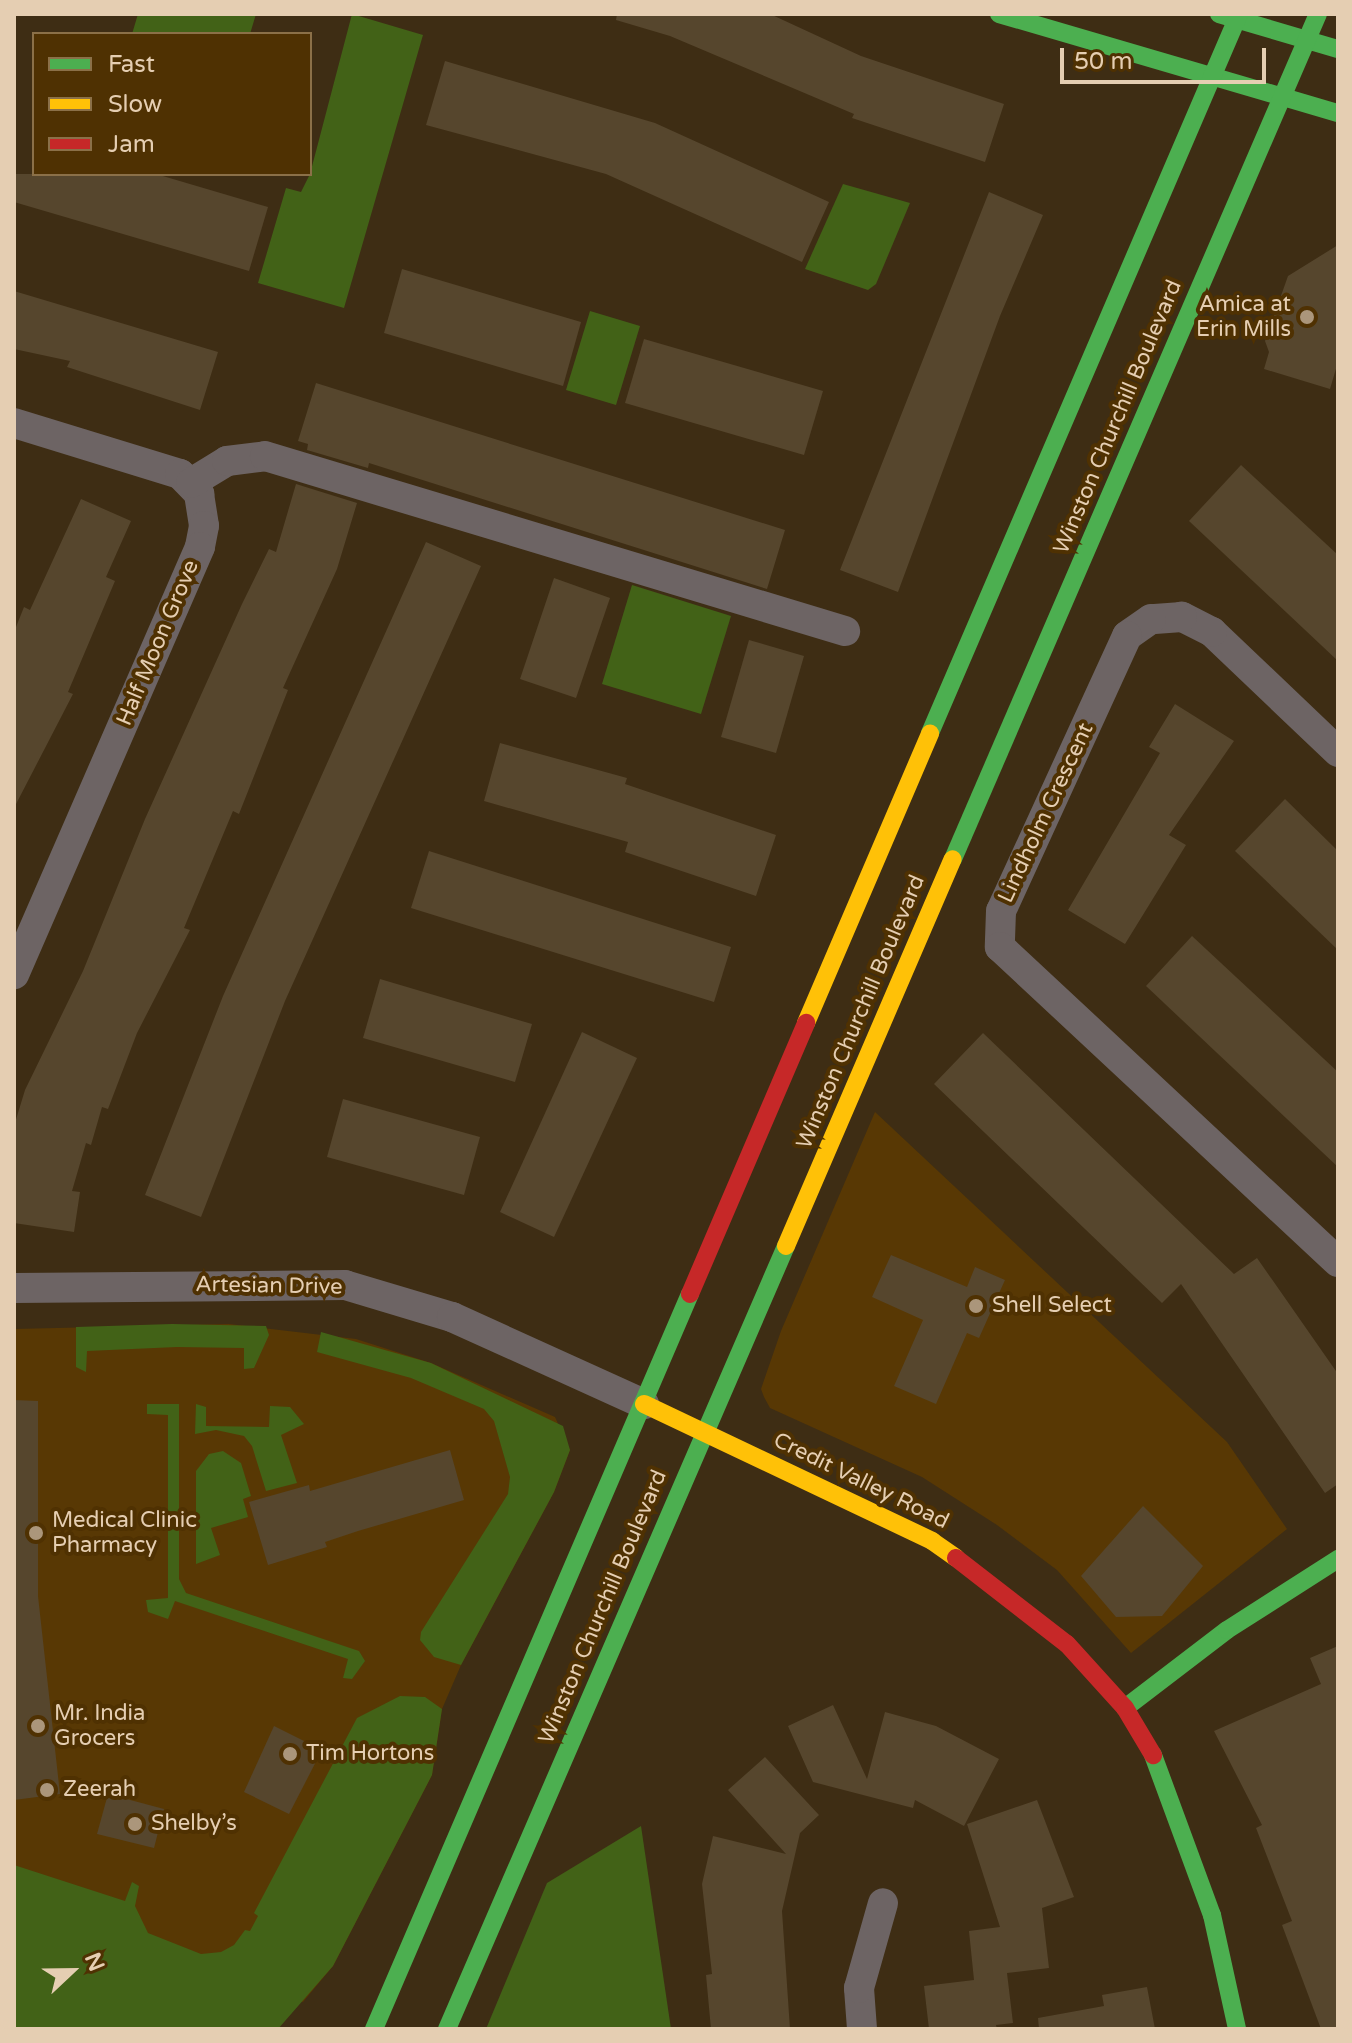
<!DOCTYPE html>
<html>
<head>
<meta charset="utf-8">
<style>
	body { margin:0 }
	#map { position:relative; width:1352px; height:2043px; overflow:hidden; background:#3e2d14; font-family:"Varela Round",sans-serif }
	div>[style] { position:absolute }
	.built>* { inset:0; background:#583804 }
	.green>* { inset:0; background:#426217 }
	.building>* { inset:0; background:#56462d }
	.street>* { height:30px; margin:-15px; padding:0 15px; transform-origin:15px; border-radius:15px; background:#6d6464 }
	.fast>* { height:18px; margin:-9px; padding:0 9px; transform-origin:9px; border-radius:9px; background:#4caf50 }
	.slow>* { height:18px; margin:-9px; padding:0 9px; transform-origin:9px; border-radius:9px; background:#ffc107 }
	.jam>* { height:18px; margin:-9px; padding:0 9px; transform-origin:9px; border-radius:9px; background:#c62828 }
	.dots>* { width:22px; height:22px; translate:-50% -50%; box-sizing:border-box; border:4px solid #4f3102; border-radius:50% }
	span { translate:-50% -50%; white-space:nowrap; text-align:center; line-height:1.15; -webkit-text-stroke:8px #4f3102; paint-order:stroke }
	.poi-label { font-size:22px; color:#e5ceb2 }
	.right { translate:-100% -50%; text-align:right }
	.left { translate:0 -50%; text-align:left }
	.street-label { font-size:22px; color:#e5ceb2 }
	.frame { position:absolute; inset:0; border:16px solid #e5ceb2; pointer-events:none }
	.legend { position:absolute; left:32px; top:32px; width:280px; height:144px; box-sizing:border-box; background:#4f3102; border:2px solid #8b7048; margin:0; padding:10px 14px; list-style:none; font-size:24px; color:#e5ceb2 }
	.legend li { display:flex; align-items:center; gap:16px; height:40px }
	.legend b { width:40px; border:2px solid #8b7048 }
	.north { position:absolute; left:32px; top:1931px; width:80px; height:80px; -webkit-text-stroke:6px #4f3102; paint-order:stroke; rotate:68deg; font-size:22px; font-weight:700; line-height:32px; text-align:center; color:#e5ceb2 }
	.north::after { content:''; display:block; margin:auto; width:28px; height:36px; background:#e5ceb2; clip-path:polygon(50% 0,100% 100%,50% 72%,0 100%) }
	.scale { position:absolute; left:1060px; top:48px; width:206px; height:36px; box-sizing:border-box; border:4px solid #e5ceb2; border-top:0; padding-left:10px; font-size:24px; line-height:28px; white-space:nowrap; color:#e5ceb2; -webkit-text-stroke:6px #4f3102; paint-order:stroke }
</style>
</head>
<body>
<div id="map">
	<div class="built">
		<i style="clip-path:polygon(875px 1112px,1227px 1442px,1287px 1529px,1131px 1653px,1057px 1570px,997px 1525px,922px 1477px,770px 1408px,764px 1397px,761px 1389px,781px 1331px)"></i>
		<i style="clip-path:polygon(229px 1324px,356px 1339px,431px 1363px,555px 1417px,570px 1450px,554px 1492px,461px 1665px,442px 1709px,432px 1775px,333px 1966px,303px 2002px,14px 1910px,14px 1329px)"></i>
	</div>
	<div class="green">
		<i style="clip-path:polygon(138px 14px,256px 14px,250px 34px,132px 34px)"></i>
		<i style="clip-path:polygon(352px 14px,423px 35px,344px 308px,258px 283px,286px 188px,301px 192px,310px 174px)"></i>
		<i style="clip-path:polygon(843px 184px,910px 203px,876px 284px,868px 290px,805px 269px)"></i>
		<i style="clip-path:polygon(590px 311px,640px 326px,616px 405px,566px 390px)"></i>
		<i style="clip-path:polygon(632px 585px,731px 616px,701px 714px,602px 684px)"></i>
		<i style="clip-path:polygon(172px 1324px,266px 1326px,269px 1335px,254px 1368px,244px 1369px,244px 1348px,177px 1347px,87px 1351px,86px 1372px,76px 1367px,76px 1327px)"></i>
		<i style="clip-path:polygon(321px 1332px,431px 1363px,563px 1426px,570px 1450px,554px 1492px,461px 1665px,434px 1657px,420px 1640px,421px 1632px,508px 1494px,510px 1477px,494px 1421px,484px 1409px,411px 1378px,317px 1352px)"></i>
		<i style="clip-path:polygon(147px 1404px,179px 1404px,179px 1579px,186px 1593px,359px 1651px,365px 1661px,352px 1679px,343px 1678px,348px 1659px,175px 1601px,168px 1619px,148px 1612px,146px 1600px,168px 1598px,168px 1415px,147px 1414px)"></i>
		<i style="clip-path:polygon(196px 1404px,206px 1407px,206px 1426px,269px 1427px,270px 1406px,290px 1407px,304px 1424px,281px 1435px,297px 1483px,266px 1491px,252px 1446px,244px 1436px,216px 1430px,195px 1434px)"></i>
		<i style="clip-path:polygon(223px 1451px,241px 1463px,251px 1496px,243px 1499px,248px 1517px,211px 1528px,220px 1555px,196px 1564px,196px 1471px,209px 1454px)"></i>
		<i style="clip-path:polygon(400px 1696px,425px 1697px,442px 1709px,432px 1775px,333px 1966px,278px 2029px,14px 2029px,14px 1865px,125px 1901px,132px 1882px,139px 1886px,135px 1906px,148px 1933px,201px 1954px,221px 1952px,234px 1945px,245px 1930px,250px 1931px,258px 1916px,254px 1913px,357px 1718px)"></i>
		<i style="clip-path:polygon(641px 1826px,671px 2029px,486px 2029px,547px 1883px)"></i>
	</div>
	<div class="building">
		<i style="clip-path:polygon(617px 14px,770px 14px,861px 56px,1004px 104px,985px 162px,852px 118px,854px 114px,670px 36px,616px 20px)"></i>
		<i style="clip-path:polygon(445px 61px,655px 123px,829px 202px,802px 262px,606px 174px,426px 125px)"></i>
		<i style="clip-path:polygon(14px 174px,156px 174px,268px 207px,249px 271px,14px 202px)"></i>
		<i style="clip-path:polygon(989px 192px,1043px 215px,1000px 316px,898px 592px,840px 570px)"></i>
		<i style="clip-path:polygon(1338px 245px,1338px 362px,1330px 389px,1264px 369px,1269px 352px,1265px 341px,1288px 276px)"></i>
		<i style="clip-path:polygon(402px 269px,581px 322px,563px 386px,384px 333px)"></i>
		<i style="clip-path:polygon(14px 291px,218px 352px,200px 410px,67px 367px,70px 361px,14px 349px)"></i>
		<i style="clip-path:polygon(644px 339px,823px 391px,804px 455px,625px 403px)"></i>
		<i style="clip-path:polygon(316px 383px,785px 530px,767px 589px,369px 463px,368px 468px,307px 450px,308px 444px,298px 441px)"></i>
		<i style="clip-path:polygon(1241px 465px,1338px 555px,1338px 661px,1189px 521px)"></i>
		<i style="clip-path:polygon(296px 484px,357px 503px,337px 569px,283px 688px,288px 690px,239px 814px,233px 811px,184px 928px,190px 930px,137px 1033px,108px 1109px,102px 1107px,91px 1145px,86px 1143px,72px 1191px,80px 1192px,74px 1232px,14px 1223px,14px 1126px,25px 1090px,83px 971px,145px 819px,242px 604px,269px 549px,276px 552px)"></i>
		<i style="clip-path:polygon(81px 499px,131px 521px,106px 577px,115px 581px,68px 692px,73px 694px,14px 808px,14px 632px,24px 607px,30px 610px)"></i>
		<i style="clip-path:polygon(426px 542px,481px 566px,285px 1001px,201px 1217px,145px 1195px,223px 996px)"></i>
		<i style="clip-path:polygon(554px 578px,610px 598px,576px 698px,520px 679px)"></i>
		<i style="clip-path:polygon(749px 640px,804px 656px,776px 753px,721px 737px)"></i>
		<i style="clip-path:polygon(1175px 704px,1234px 741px,1169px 835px,1186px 845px,1125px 944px,1068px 910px,1160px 753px,1149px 747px)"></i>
		<i style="clip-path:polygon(500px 743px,627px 778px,625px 784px,776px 835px,756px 896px,625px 852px,628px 842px,484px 801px)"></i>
		<i style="clip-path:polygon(1285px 799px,1338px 851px,1338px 950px,1235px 851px)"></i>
		<i style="clip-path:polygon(429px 851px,731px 947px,714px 1002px,411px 908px)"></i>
		<i style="clip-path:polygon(1192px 936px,1338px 1072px,1338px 1167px,1146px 986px)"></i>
		<i style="clip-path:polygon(380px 979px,532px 1024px,515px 1082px,363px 1038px)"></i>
		<i style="clip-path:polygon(582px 1032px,637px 1058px,554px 1237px,500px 1212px)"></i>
		<i style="clip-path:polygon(983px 1033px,1234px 1274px,1257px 1258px,1338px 1374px,1338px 1484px,1325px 1493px,1181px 1284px,1162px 1303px,934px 1084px)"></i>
		<i style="clip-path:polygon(343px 1099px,480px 1137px,464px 1195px,327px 1157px)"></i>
		<i style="clip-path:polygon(891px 1255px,967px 1287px,975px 1267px,1005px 1280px,979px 1338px,967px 1333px,936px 1404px,894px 1386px,923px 1320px,872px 1297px)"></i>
		<i style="clip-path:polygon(14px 1400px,38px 1401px,38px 1596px,60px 1794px,14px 1800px)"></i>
		<i style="clip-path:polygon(450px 1450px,464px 1500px,358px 1531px,325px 1542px,327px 1547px,268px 1565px,249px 1502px,309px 1485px,310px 1491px)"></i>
		<i style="clip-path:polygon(1143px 1506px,1203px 1566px,1162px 1616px,1116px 1617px,1081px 1576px)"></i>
		<i style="clip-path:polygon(1338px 1646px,1338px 2029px,1321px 2029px,1282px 1925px,1292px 1921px,1256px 1828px,1262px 1825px,1214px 1731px,1321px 1684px,1310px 1658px)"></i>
		<i style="clip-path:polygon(833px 1705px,867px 1779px,885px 1712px,936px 1726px,999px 1759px,964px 1826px,915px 1800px,913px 1808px,813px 1782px,788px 1726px)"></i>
		<i style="clip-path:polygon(274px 1726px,322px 1750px,289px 1814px,244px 1792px)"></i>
		<i style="clip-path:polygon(765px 1757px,819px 1815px,800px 1833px,782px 1911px,790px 2029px,711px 2029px,706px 1975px,712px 1974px,702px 1884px,713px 1836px,786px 1854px,728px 1790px)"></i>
		<i style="clip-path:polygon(108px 1794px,164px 1809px,154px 1848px,97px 1834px)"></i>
		<i style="clip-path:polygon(1037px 1800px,1074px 1897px,1042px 1908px,1049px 1968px,1007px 1973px,1013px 2023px,996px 2025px,997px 2029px,929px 2029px,924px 1986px,974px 1980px,969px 1931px,1000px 1927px,967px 1824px)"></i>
		<i style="clip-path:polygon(1147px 1987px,1155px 2029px,1039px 2029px,1038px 2018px,1104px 2006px,1102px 1995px)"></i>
	</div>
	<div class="street">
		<i style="left:14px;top:423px;width:174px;rotate:17.1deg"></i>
		<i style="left:180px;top:474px;width:28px;rotate:46deg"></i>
		<i style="left:199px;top:494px;width:32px;rotate:81deg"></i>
		<i style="left:204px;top:526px;width:21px;rotate:101deg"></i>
		<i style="left:200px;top:547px;width:466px;rotate:113.5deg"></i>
		<i style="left:191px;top:483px;width:42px;rotate:-31.4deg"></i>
		<i style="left:227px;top:461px;width:38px;rotate:-7deg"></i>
		<i style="left:265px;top:456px;width:606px;rotate:16.79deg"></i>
		<i style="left:1338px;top:752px;width:174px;rotate:-136.4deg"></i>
		<i style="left:1212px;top:632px;width:34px;rotate:-153deg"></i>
		<i style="left:1182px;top:617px;width:31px;rotate:176deg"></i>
		<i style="left:1151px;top:619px;width:29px;rotate:145deg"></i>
		<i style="left:1127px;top:636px;width:302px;rotate:114.6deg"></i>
		<i style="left:1001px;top:911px;width:36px;rotate:92deg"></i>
		<i style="left:1000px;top:947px;width:462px;rotate:43deg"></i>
		<i style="left:14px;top:1288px;width:331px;rotate:-0.5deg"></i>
		<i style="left:345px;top:1285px;width:112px;rotate:16.7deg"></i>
		<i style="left:452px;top:1317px;width:211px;rotate:24.4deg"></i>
		<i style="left:862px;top:2029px;width:41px;rotate:-94.2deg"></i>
		<i style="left:859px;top:1988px;width:88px;rotate:-74.2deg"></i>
	</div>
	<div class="fast">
		<i style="left:999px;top:14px;width:353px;rotate:16.3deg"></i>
		<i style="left:1219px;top:14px;width:124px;rotate:16.4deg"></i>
		<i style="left:930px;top:733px;width:783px;rotate:-66.74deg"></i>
		<i style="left:953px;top:859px;width:920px;rotate:-66.64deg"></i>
		<i style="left:1125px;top:1708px;width:128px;rotate:-37.4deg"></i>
		<i style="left:1227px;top:1630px;width:132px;rotate:-32.6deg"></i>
		<i style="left:1153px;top:1755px;width:171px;rotate:69.8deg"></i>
		<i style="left:1212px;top:1915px;width:117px;rotate:77.6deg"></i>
		<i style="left:374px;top:2029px;width:800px;rotate:-66.74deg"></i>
		<i style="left:447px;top:2029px;width:853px;rotate:-66.59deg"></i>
	</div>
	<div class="slow">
		<i style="left:806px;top:1023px;width:315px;rotate:-66.8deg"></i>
		<i style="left:786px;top:1246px;width:421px;rotate:-66.7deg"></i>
		<i style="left:644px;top:1404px;width:319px;rotate:25.4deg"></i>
		<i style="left:932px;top:1541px;width:29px;rotate:35deg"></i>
	</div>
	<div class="jam">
		<i style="left:690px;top:1294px;width:295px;rotate:-66.8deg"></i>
		<i style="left:956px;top:1558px;width:140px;rotate:37.8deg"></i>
		<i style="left:1067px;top:1644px;width:86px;rotate:47.8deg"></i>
		<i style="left:1125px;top:1708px;width:55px;rotate:59.2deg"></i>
	</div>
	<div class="dots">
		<i style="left:1307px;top:317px;background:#ab967b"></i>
		<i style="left:976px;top:1306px;background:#ab967b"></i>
		<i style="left:36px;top:1533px;background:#ab967b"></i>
		<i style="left:38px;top:1726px;background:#ab967b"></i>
		<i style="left:290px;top:1754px;background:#ab967b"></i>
		<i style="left:47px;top:1790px;background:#ab967b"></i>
		<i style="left:135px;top:1824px;background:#ab967b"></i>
	</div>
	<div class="poi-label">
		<span class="right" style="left:1291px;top:317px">Amica at<br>Erin Mills</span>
		<span class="left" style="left:992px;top:1306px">Shell Select</span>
		<span class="left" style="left:52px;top:1533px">Medical Clinic<br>Pharmacy</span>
		<span class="left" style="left:54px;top:1726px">Mr. India<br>Grocers</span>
		<span class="left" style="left:306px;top:1754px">Tim Hortons</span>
		<span class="left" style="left:63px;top:1790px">Zeerah</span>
		<span class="left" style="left:151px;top:1824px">Shelby’s</span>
	</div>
	<div class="street-label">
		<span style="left:1118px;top:417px;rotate:-67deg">Winston Churchill Boulevard</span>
		<span style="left:158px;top:643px;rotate:-67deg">Half Moon Grove</span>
		<span style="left:1046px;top:813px;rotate:-65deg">Lindholm Crescent</span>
		<span style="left:861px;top:1012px;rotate:-67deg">Winston Churchill Boulevard</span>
		<span style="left:269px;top:1286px;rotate:1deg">Artesian Drive</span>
		<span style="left:861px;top:1481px;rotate:26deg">Credit Valley Road</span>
		<span style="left:603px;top:1607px;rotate:-67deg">Winston Churchill Boulevard</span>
	</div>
	<div class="frame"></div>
	<ul class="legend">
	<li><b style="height:10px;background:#4caf50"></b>Fast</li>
	<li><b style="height:10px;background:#ffc107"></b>Slow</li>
	<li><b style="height:10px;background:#c62828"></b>Jam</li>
	</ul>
	<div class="north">N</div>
	<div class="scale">50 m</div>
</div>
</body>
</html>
